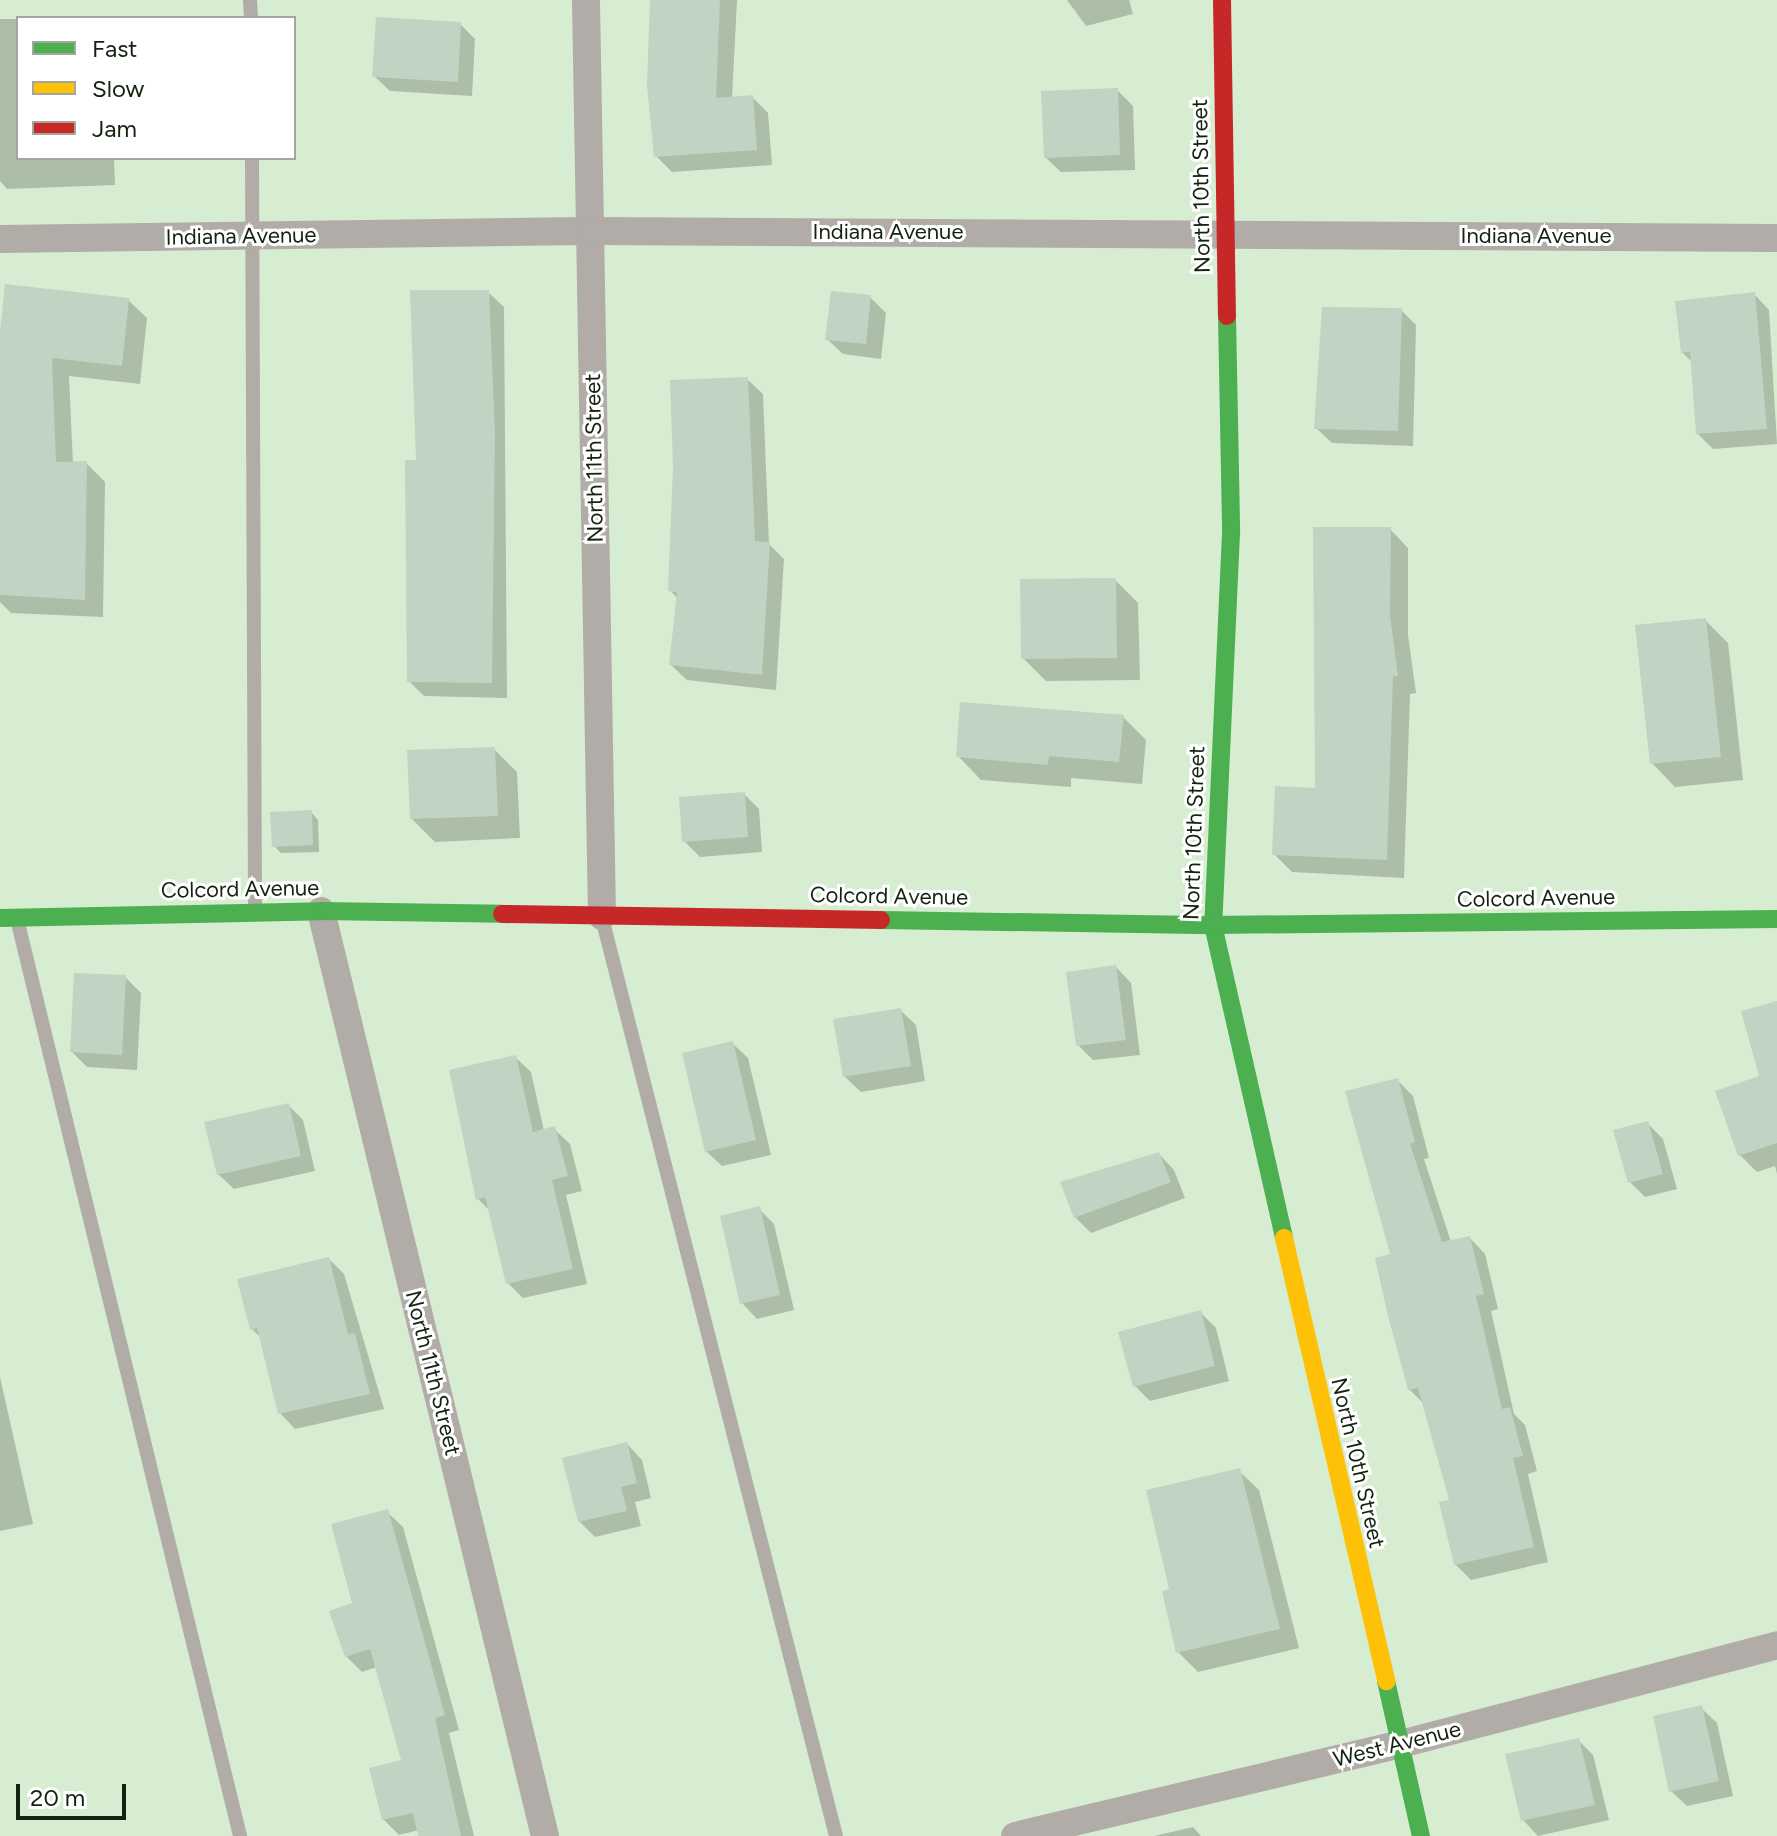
<!DOCTYPE html>
<html>
<head>
<meta charset="utf-8">
<style>
	body { margin:0 }
	#map { position:relative; width:1777px; height:1836px; overflow:hidden; background:#d7edd2; font-family:Figtree,sans-serif }
	div>[style] { position:absolute }
	.shadow>* { inset:0; background:#0003 }
	.building>* { inset:0; background:#bfd4c2 }
	.lane>* { height:14px; margin:-7px; padding:0 7px; transform-origin:7px; border-radius:7px; background:#b1aca7 }
	.street>* { height:28px; margin:-14px; padding:0 14px; transform-origin:14px; border-radius:14px; background:#b1aca7 }
	.fast>* { height:18px; margin:-9px; padding:0 9px; transform-origin:9px; border-radius:9px; background:#4caf50 }
	.slow>* { height:18px; margin:-9px; padding:0 9px; transform-origin:9px; border-radius:9px; background:#ffc107 }
	.jam>* { height:18px; margin:-9px; padding:0 9px; transform-origin:9px; border-radius:9px; background:#c62828 }
	span { translate:-50% -50%; white-space:nowrap; text-align:center; line-height:1.15; -webkit-text-stroke:6px #fff; paint-order:stroke }
	.street-label { font-size:22px; color:#142210 }
	.legend { position:absolute; left:16px; top:16px; width:280px; height:144px; box-sizing:border-box; background:#fff; border:2px solid #a1a79f; margin:0; padding:10px 14px; list-style:none; font-size:24px; color:#142210 }
	.legend li { display:flex; align-items:center; gap:16px; height:40px }
	.legend b { width:40px; border:2px solid #a1a79f }
	.scale { position:absolute; left:16px; top:1784px; width:110px; height:36px; box-sizing:border-box; border:4px solid #142210; border-top:0; padding-left:10px; font-size:24px; line-height:28px; white-space:nowrap; color:#142210; -webkit-text-stroke:6px #fff; paint-order:stroke }
</style>
</head>
<body>
<div id="map">
	<div class="shadow">
		<i style="clip-path:polygon(652px 0,737px 0,732px 99px,752px 97px,768px 113px,772px 165px,672px 172px,656px 156px)"></i>
		<i style="clip-path:polygon(1067px 0,1129px 0,1133px 14px,1086px 26px)"></i>
		<i style="clip-path:polygon(0 19px,18px 19px,18px 158px,114px 158px,115px 185px,7px 189px,0 181px)"></i>
		<i style="clip-path:polygon(460px 24px,475px 39px,472px 96px,390px 91px,374px 76px)"></i>
		<i style="clip-path:polygon(1117px 90px,1133px 106px,1135px 170px,1061px 172px,1045px 157px)"></i>
		<i style="clip-path:polygon(488px 292px,504px 307px,507px 698px,424px 696px,409px 681px)"></i>
		<i style="clip-path:polygon(1754px 294px,1769px 310px,1777px 444px,1713px 449px,1698px 434px,1692px 362px,1682px 352px)"></i>
		<i style="clip-path:polygon(870px 297px,886px 313px,881px 359px,843px 354px,827px 339px)"></i>
		<i style="clip-path:polygon(128px 300px,147px 318px,140px 384px,69px 376px,73px 464px,86px 463px,105px 482px,103px 617px,11px 613px,0 602px,0 351px)"></i>
		<i style="clip-path:polygon(1401px 310px,1416px 325px,1413px 446px,1332px 443px,1316px 428px)"></i>
		<i style="clip-path:polygon(747px 379px,763px 394px,769px 544px,784px 559px,776px 690px,687px 680px,671px 665px,678px 599px,670px 590px)"></i>
		<i style="clip-path:polygon(1390px 529px,1408px 548px,1408px 635px,1416px 693px,1410px 694px,1404px 878px,1292px 872px,1274px 854px,1317px 790px)"></i>
		<i style="clip-path:polygon(1115px 580px,1138px 603px,1140px 680px,1046px 681px,1023px 658px)"></i>
		<i style="clip-path:polygon(1705px 620px,1728px 643px,1743px 780px,1675px 787px,1652px 763px)"></i>
		<i style="clip-path:polygon(1123px 717px,1146px 740px,1142px 784px,1071px 778px,1071px 787px,981px 780px,958px 756px)"></i>
		<i style="clip-path:polygon(494px 749px,517px 772px,520px 838px,435px 842px,412px 819px)"></i>
		<i style="clip-path:polygon(744px 794px,759px 809px,762px 852px,700px 857px,684px 841px)"></i>
		<i style="clip-path:polygon(311px 812px,318px 820px,319px 852px,281px 853px,274px 846px)"></i>
		<i style="clip-path:polygon(1116px 967px,1131px 983px,1140px 1055px,1093px 1060px,1078px 1045px)"></i>
		<i style="clip-path:polygon(125px 977px,141px 993px,137px 1070px,87px 1067px,72px 1052px)"></i>
		<i style="clip-path:polygon(1777px 1003px,1777px 1174px,1775px 1166px,1757px 1172px,1740px 1155px)"></i>
		<i style="clip-path:polygon(900px 1010px,916px 1025px,925px 1081px,861px 1092px,845px 1077px)"></i>
		<i style="clip-path:polygon(732px 1043px,748px 1058px,771px 1155px,722px 1166px,706px 1151px)"></i>
		<i style="clip-path:polygon(515px 1057px,531px 1072px,544px 1131px,554px 1129px,570px 1144px,582px 1191px,566px 1195px,587px 1284px,523px 1298px,508px 1283px,491px 1212px,478px 1199px)"></i>
		<i style="clip-path:polygon(1397px 1080px,1413px 1096px,1429px 1158px,1424px 1159px,1451px 1242px,1470px 1238px,1485px 1254px,1498px 1309px,1491px 1311px,1514px 1414px,1525px 1425px,1537px 1471px,1528px 1474px,1548px 1562px,1471px 1580px,1455px 1564px,1451px 1502px,1425px 1405px,1409px 1389px,1392px 1256px)"></i>
		<i style="clip-path:polygon(288px 1105px,303px 1120px,315px 1171px,234px 1189px,218px 1174px)"></i>
		<i style="clip-path:polygon(1647px 1123px,1663px 1139px,1677px 1189px,1645px 1197px,1630px 1182px)"></i>
		<i style="clip-path:polygon(1159px 1154px,1174px 1170px,1185px 1198px,1091px 1233px,1075px 1217px)"></i>
		<i style="clip-path:polygon(759px 1209px,774px 1224px,794px 1310px,757px 1319px,742px 1303px)"></i>
		<i style="clip-path:polygon(329px 1259px,344px 1274px,384px 1409px,295px 1429px,280px 1413px,262px 1339px,251px 1328px)"></i>
		<i style="clip-path:polygon(1200px 1312px,1216px 1328px,1229px 1381px,1150px 1401px,1135px 1386px)"></i>
		<i style="clip-path:polygon(0 1377px,33px 1524px,0 1531px)"></i>
		<i style="clip-path:polygon(627px 1444px,642px 1460px,651px 1498px,635px 1502px,641px 1526px,595px 1537px,579px 1521px)"></i>
		<i style="clip-path:polygon(1239px 1471px,1259px 1490px,1299px 1648px,1198px 1672px,1178px 1652px,1171px 1591px)"></i>
		<i style="clip-path:polygon(387px 1512px,403px 1527px,459px 1730px,449px 1733px,474px 1836px,420px 1836px,419px 1830px,399px 1835px,383px 1819px,404px 1762px,377px 1667px,362px 1672px,346px 1656px,354px 1604px)"></i>
		<i style="clip-path:polygon(1701px 1708px,1717px 1723px,1733px 1796px,1687px 1806px,1671px 1791px)"></i>
		<i style="clip-path:polygon(1578px 1740px,1593px 1755px,1609px 1820px,1538px 1836px,1523px 1820px)"></i>
		<i style="clip-path:polygon(1193px 1827px,1201px 1836px,1154px 1836px)"></i>
	</div>
	<div class="building">
		<i style="clip-path:polygon(650px 0,720px 0,716px 98px,753px 95px,757px 150px,654px 157px,647px 85px)"></i>
		<i style="clip-path:polygon(376px 17px,461px 22px,458px 82px,372px 77px)"></i>
		<i style="clip-path:polygon(1118px 88px,1120px 155px,1044px 158px,1041px 91px)"></i>
		<i style="clip-path:polygon(5px 284px,129px 298px,122px 366px,52px 358px,56px 462px,87px 461px,85px 600px,0 595px,0 332px)"></i>
		<i style="clip-path:polygon(410px 290px,489px 290px,495px 432px,492px 683px,407px 682px,405px 460px,416px 460px)"></i>
		<i style="clip-path:polygon(831px 291px,871px 295px,866px 344px,825px 340px)"></i>
		<i style="clip-path:polygon(1755px 292px,1767px 429px,1696px 434px,1690px 352px,1681px 353px,1675px 301px)"></i>
		<i style="clip-path:polygon(1322px 307px,1402px 308px,1398px 431px,1314px 429px)"></i>
		<i style="clip-path:polygon(748px 377px,755px 541px,770px 542px,762px 675px,669px 665px,677px 592px,668px 591px,673px 466px,670px 380px)"></i>
		<i style="clip-path:polygon(1313px 527px,1391px 527px,1390px 615px,1398px 676px,1393px 676px,1387px 860px,1272px 855px,1275px 786px,1315px 788px)"></i>
		<i style="clip-path:polygon(1116px 578px,1117px 658px,1021px 659px,1020px 579px)"></i>
		<i style="clip-path:polygon(1706px 618px,1721px 757px,1650px 764px,1635px 625px)"></i>
		<i style="clip-path:polygon(960px 702px,1124px 715px,1119px 762px,1049px 756px,1048px 765px,956px 757px)"></i>
		<i style="clip-path:polygon(495px 747px,498px 816px,410px 819px,407px 750px)"></i>
		<i style="clip-path:polygon(745px 792px,748px 837px,682px 842px,679px 797px)"></i>
		<i style="clip-path:polygon(312px 810px,313px 845px,272px 847px,270px 812px)"></i>
		<i style="clip-path:polygon(1116px 965px,1126px 1040px,1076px 1046px,1066px 972px)"></i>
		<i style="clip-path:polygon(74px 973px,126px 975px,122px 1055px,70px 1052px)"></i>
		<i style="clip-path:polygon(1777px 1001px,1777px 1143px,1738px 1156px,1715px 1091px,1759px 1076px,1741px 1011px)"></i>
		<i style="clip-path:polygon(901px 1008px,911px 1066px,843px 1077px,833px 1019px)"></i>
		<i style="clip-path:polygon(733px 1041px,756px 1140px,705px 1152px,682px 1053px)"></i>
		<i style="clip-path:polygon(516px 1055px,533px 1132px,555px 1126px,568px 1176px,552px 1180px,573px 1269px,506px 1284px,485px 1197px,476px 1200px,449px 1070px)"></i>
		<i style="clip-path:polygon(1398px 1078px,1415px 1142px,1410px 1144px,1442px 1242px,1470px 1236px,1484px 1294px,1476px 1296px,1502px 1409px,1510px 1407px,1523px 1456px,1513px 1458px,1534px 1547px,1454px 1565px,1439px 1502px,1449px 1500px,1418px 1388px,1408px 1390px,1388px 1316px,1375px 1258px,1390px 1254px,1345px 1091px)"></i>
		<i style="clip-path:polygon(289px 1103px,301px 1156px,217px 1175px,204px 1122px)"></i>
		<i style="clip-path:polygon(1648px 1121px,1663px 1174px,1628px 1183px,1613px 1130px)"></i>
		<i style="clip-path:polygon(1159px 1152px,1171px 1182px,1074px 1218px,1060px 1182px)"></i>
		<i style="clip-path:polygon(760px 1206px,780px 1295px,740px 1304px,720px 1216px)"></i>
		<i style="clip-path:polygon(329px 1257px,348px 1334px,355px 1333px,370px 1394px,278px 1414px,257px 1328px,250px 1330px,237px 1279px)"></i>
		<i style="clip-path:polygon(1201px 1310px,1215px 1366px,1133px 1387px,1118px 1332px)"></i>
		<i style="clip-path:polygon(627px 1442px,637px 1483px,621px 1487px,627px 1511px,578px 1522px,562px 1458px)"></i>
		<i style="clip-path:polygon(1240px 1468px,1280px 1629px,1176px 1653px,1162px 1591px,1169px 1589px,1146px 1490px)"></i>
		<i style="clip-path:polygon(388px 1509px,445px 1715px,435px 1718px,461px 1836px,418px 1836px,413px 1813px,382px 1820px,369px 1768px,401px 1760px,370px 1649px,345px 1657px,329px 1611px,352px 1603px,331px 1524px)"></i>
		<i style="clip-path:polygon(1702px 1705px,1719px 1781px,1669px 1792px,1653px 1716px)"></i>
		<i style="clip-path:polygon(1579px 1738px,1595px 1805px,1521px 1821px,1505px 1754px)"></i>
	</div>
	<div class="lane">
		<i style="left:250px;top:0;width:18px;rotate:87deg"></i>
		<i style="left:252px;top:158px;width:752px;rotate:89.77deg"></i>
		<i style="left:602px;top:918px;width:947px;rotate:75.7deg"></i>
		<i style="left:17px;top:919px;width:944px;rotate:76.33deg"></i>
	</div>
	<div class="street">
		<i style="left:586px;top:0;width:916px;rotate:89deg"></i>
		<i style="left:0;top:239px;width:590px;rotate:-0.78deg"></i>
		<i style="left:590px;top:231px;width:1187px;rotate:0.34deg"></i>
		<i style="left:321px;top:911px;width:952px;rotate:76.39deg"></i>
		<i style="left:1015px;top:1836px;width:393px;rotate:-13.4deg"></i>
		<i style="left:1397px;top:1745px;width:393px;rotate:-14.7deg"></i>
	</div>
	<div class="fast">
		<i style="left:1227px;top:316px;width:217px;rotate:88.9deg"></i>
		<i style="left:1231px;top:533px;width:392px;rotate:92.6deg"></i>
		<i style="left:1213px;top:925px;width:321px;rotate:77.2deg"></i>
		<i style="left:0;top:918px;width:321px;rotate:-1.2deg"></i>
		<i style="left:321px;top:911px;width:181px;rotate:0.9deg"></i>
		<i style="left:881px;top:920px;width:332px;rotate:0.9deg"></i>
		<i style="left:1213px;top:925px;width:564px;rotate:-0.61deg"></i>
		<i style="left:1386px;top:1681px;width:159px;rotate:77.3deg"></i>
	</div>
	<div class="slow">
		<i style="left:1284px;top:1238px;width:455px;rotate:77deg"></i>
	</div>
	<div class="jam">
		<i style="left:1222px;top:0;width:316px;rotate:89.1deg"></i>
		<i style="left:502px;top:914px;width:379px;rotate:0.9deg"></i>
	</div>
	<div class="street-label">
		<span style="left:1201px;top:186px;rotate:-91deg">North 10th Street</span>
		<span style="left:888px;top:232px">Indiana Avenue</span>
		<span style="left:241px;top:236px;rotate:-1deg">Indiana Avenue</span>
		<span style="left:1536px;top:236px">Indiana Avenue</span>
		<span style="left:594px;top:458px;rotate:-91deg">North 11th Street</span>
		<span style="left:1194px;top:833px;rotate:-88deg">North 10th Street</span>
		<span style="left:240px;top:889px;rotate:-1deg">Colcord Avenue</span>
		<span style="left:889px;top:896px;rotate:1deg">Colcord Avenue</span>
		<span style="left:1536px;top:898px;rotate:-1deg">Colcord Avenue</span>
		<span style="left:433px;top:1373px;rotate:76deg">North 11th Street</span>
		<span style="left:1358px;top:1463px;rotate:77deg">North 10th Street</span>
		<span style="left:1397px;top:1744px;rotate:-14deg">West Avenue</span>
	</div>
	<ul class="legend">
	<li><b style="height:10px;background:#4caf50"></b>Fast</li>
	<li><b style="height:10px;background:#ffc107"></b>Slow</li>
	<li><b style="height:10px;background:#c62828"></b>Jam</li>
	</ul>
	<div class="scale">20 m</div>
</div>
</body>
</html>
